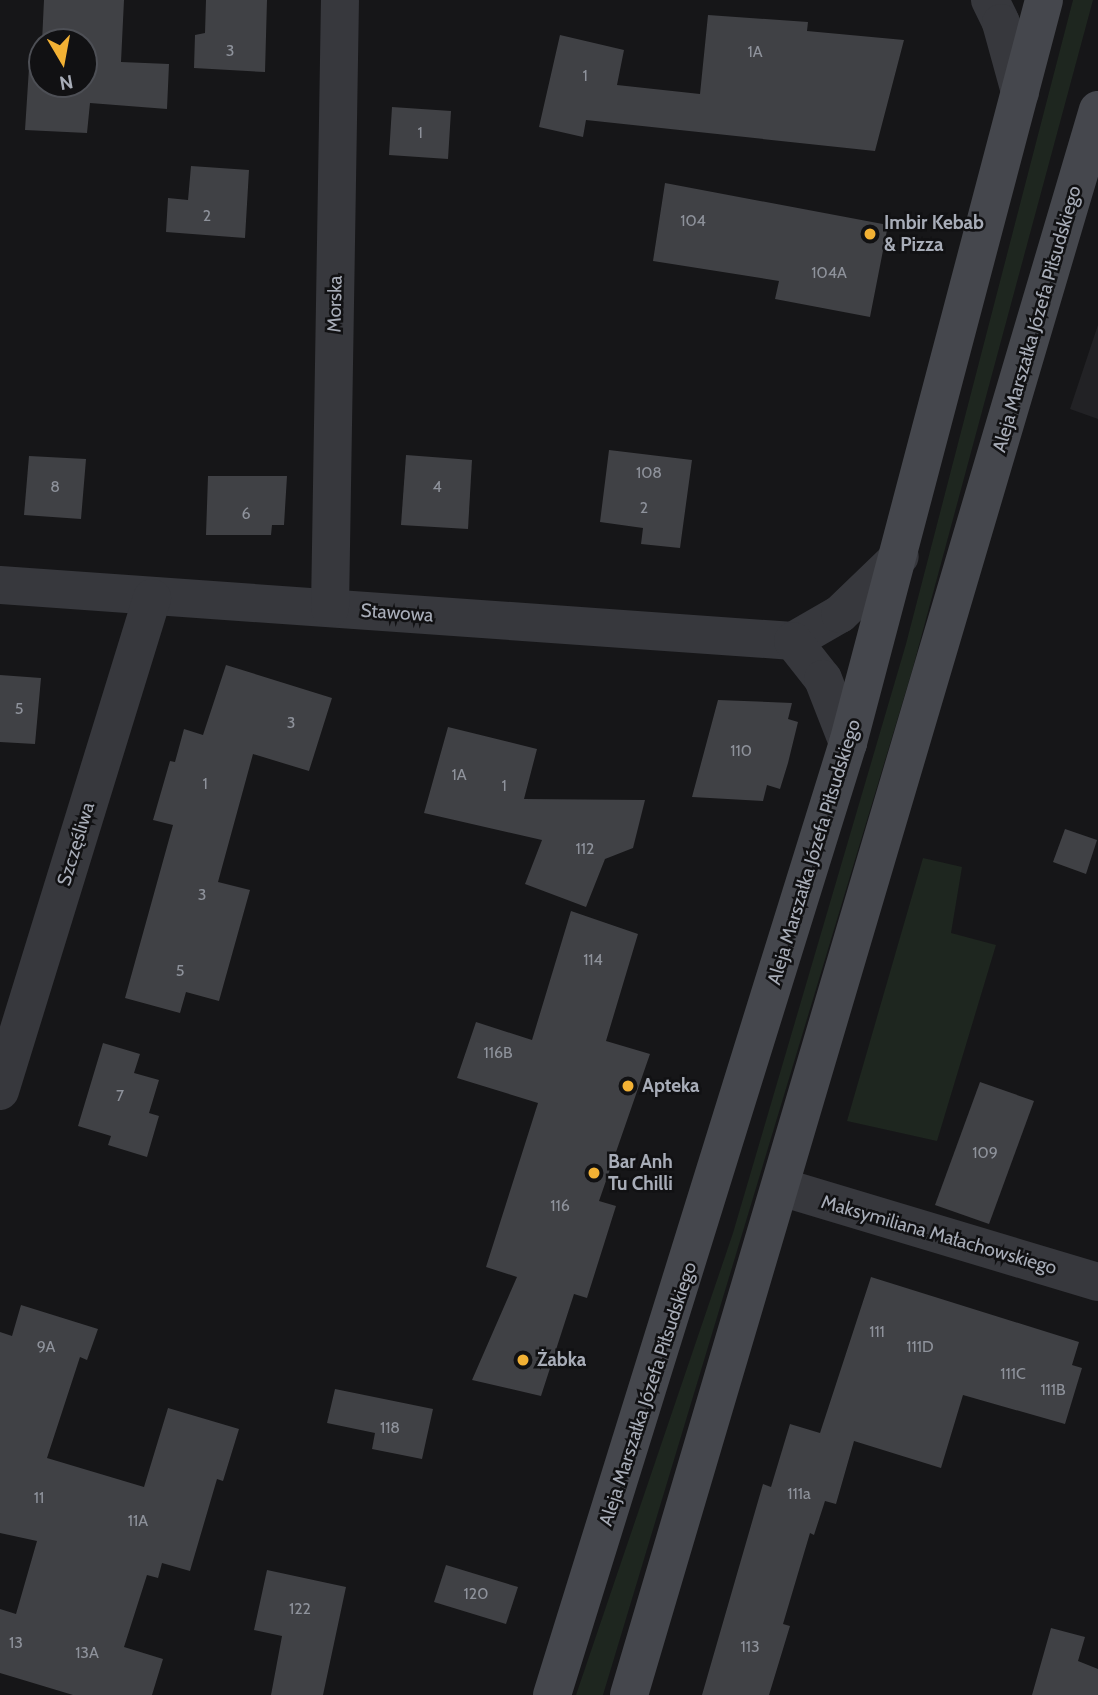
<!DOCTYPE html>
<html>
<head>
<meta charset="utf-8">
<style>
	body { margin:0 }
	#map { position:relative; width:1098px; height:1695px; overflow:hidden; background:#161618; font-family:Cabin,sans-serif }
	div>[style] { position:absolute }
	.built>* { inset:0; background:#222225 }
	.green>* { inset:0; background:#1e261f }
	.building>* { inset:0; background:#404145 }
	.street>* { height:38px; margin:-19px; padding:0 19px; transform-origin:19px; border-radius:19px; background:#37383d }
	.secondary>* { height:38px; margin:-19px; padding:0 19px; transform-origin:19px; border-radius:19px; background:#45474d }
	.dots>* { width:19px; height:19px; translate:-50% -50%; box-sizing:border-box; border:4px solid #111113; border-radius:50% }
	span { translate:-50% -50%; white-space:nowrap; text-align:center; line-height:1.15; -webkit-text-stroke:5px #111113; paint-order:stroke }
	.number-label { font-size:16px; color:#8e929b }
	.number-label span { -webkit-text-stroke-width:0 }
	.poi-label { font-size:19px; color:#a8adb8; font-weight:700 }
	.left { translate:0 -50%; text-align:left }
	.street-label { font-size:19px; color:#a8adb8 }
	.north { position:absolute; left:28px; top:28px; width:70px; height:70px; box-sizing:border-box; background:#111113; border:2px solid #4d4f55; border-radius:50%; rotate:170deg; font-size:19px; font-weight:700; line-height:28px; text-align:center; color:#a8adb8 }
	.north::after { content:''; display:block; margin:auto; width:24px; height:32px; background:#f2b134; clip-path:polygon(50% 0,100% 100%,50% 72%,0 100%) }
</style>
</head>
<body>
<div id="map">
	<div class="built">
		<i style="clip-path:polygon(1098px 325px,1098px 419px,1070px 409px)"></i>
	</div>
	<div class="green">
		<i style="clip-path:polygon(1073px 0,1093px 0,912px 671px,603px 1695px,576px 1695px,733px 1233px,906px 644px)"></i>
		<i style="clip-path:polygon(923px 858px,962px 867px,951px 933px,996px 945px,937px 1141px,847px 1121px)"></i>
	</div>
	<div class="building">
		<i style="clip-path:polygon(44px 0,124px 0,121px 62px,169px 64px,167px 109px,90px 103px,87px 133px,25px 130px,29px 68px,41px 68px,42px 47px,42px 84px,84px 84px,84px 42px,42px 42px)"></i>
		<i style="clip-path:polygon(206px 0,267px 0,265px 72px,194px 68px,195px 35px,205px 33px)"></i>
		<i style="clip-path:polygon(708px 15px,808px 22px,807px 31px,904px 40px,875px 151px,586px 120px,583px 137px,539px 127px,560px 35px,624px 50px,617px 85px,700px 94px)"></i>
		<i style="clip-path:polygon(392px 107px,451px 111px,448px 159px,389px 155px)"></i>
		<i style="clip-path:polygon(191px 166px,249px 170px,245px 238px,166px 232px,168px 198px,188px 200px)"></i>
		<i style="clip-path:polygon(665px 183px,888px 225px,870px 317px,775px 299px,779px 281px,653px 261px)"></i>
		<i style="clip-path:polygon(609px 450px,692px 460px,680px 548px,641px 544px,643px 528px,600px 522px)"></i>
		<i style="clip-path:polygon(406px 455px,472px 460px,468px 529px,401px 525px)"></i>
		<i style="clip-path:polygon(29px 456px,86px 459px,81px 519px,24px 515px)"></i>
		<i style="clip-path:polygon(208px 476px,287px 476px,284px 525px,272px 525px,271px 535px,206px 535px)"></i>
		<i style="clip-path:polygon(226px 665px,332px 698px,309px 771px,253px 754px,218px 882px,250px 890px,219px 1001px,186px 992px,180px 1013px,125px 998px,173px 825px,153px 820px,170px 761px,175px 762px,184px 729px,203px 735px)"></i>
		<i style="clip-path:polygon(0 675px,41px 678px,35px 744px,0 742px)"></i>
		<i style="clip-path:polygon(718px 700px,792px 703px,788px 719px,798px 722px,788px 763px,780px 789px,767px 785px,763px 801px,692px 797px)"></i>
		<i style="clip-path:polygon(448px 727px,537px 749px,524px 799px,645px 800px,633px 848px,605px 859px,586px 907px,525px 884px,542px 840px,424px 813px)"></i>
		<i style="clip-path:polygon(1065px 829px,1097px 840px,1086px 874px,1053px 862px)"></i>
		<i style="clip-path:polygon(571px 911px,638px 934px,606px 1041px,650px 1054px,599px 1201px,616px 1206px,587px 1298px,574px 1294px,541px 1396px,472px 1380px,517px 1277px,486px 1267px,538px 1103px,457px 1078px,476px 1022px,532px 1040px)"></i>
		<i style="clip-path:polygon(103px 1043px,140px 1054px,134px 1073px,159px 1080px,149px 1113px,159px 1116px,147px 1157px,108px 1145px,111px 1136px,78px 1126px)"></i>
		<i style="clip-path:polygon(980px 1082px,1034px 1101px,989px 1224px,935px 1205px)"></i>
		<i style="clip-path:polygon(871px 1277px,1079px 1342px,1072px 1365px,1082px 1368px,1065px 1424px,963px 1395px,941px 1468px,854px 1441px,836px 1504px,825px 1501px,814px 1535px,810px 1533px,783px 1624px,790px 1626px,769px 1695px,702px 1695px,763px 1484px,771px 1487px,790px 1424px,820px 1433px)"></i>
		<i style="clip-path:polygon(21px 1305px,98px 1329px,87px 1360px,80px 1357px,47px 1458px,144px 1487px,168px 1408px,239px 1429px,223px 1481px,217px 1479px,190px 1571px,162px 1563px,158px 1578px,147px 1575px,124px 1647px,163px 1659px,152px 1695px,73px 1695px,0 1673px,0 1609px,16px 1614px,37px 1541px,0 1533px,0 1332px,12px 1336px)"></i>
		<i style="clip-path:polygon(335px 1389px,433px 1409px,422px 1459px,372px 1449px,375px 1433px,327px 1423px)"></i>
		<i style="clip-path:polygon(446px 1565px,518px 1587px,506px 1624px,434px 1602px)"></i>
		<i style="clip-path:polygon(267px 1570px,346px 1587px,323px 1695px,271px 1695px,282px 1636px,254px 1630px)"></i>
		<i style="clip-path:polygon(1051px 1628px,1085px 1637px,1078px 1661px,1098px 1669px,1098px 1695px,1032px 1695px)"></i>
	</div>
	<div class="street">
		<i style="left:990px;top:0;width:25px;rotate:64deg"></i>
		<i style="left:1001px;top:23px;width:72px;rotate:74.6deg"></i>
		<i style="left:0;top:585px;width:795px;rotate:4.04deg"></i>
		<i style="left:793px;top:641px;width:54px;rotate:-29.9deg"></i>
		<i style="left:840px;top:614px;width:83px;rotate:-44deg"></i>
		<i style="left:330px;top:608px;width:608px;rotate:-89.06deg"></i>
		<i style="left:793px;top:641px;width:48px;rotate:51.7deg"></i>
		<i style="left:823px;top:679px;width:69px;rotate:68.7deg"></i>
		<i style="left:0;top:1091px;width:516px;rotate:-72.86deg"></i>
		<i style="left:781px;top:1187px;width:331px;rotate:16.7deg"></i>
	</div>
	<div class="secondary">
		<i style="left:552px;top:1695px;width:997px;rotate:-72.73deg"></i>
		<i style="left:848px;top:743px;width:768px;rotate:-75.22deg"></i>
		<i style="left:629px;top:1695px;width:1653px;rotate:-73.52deg"></i>
	</div>
	<div class="dots">
		<i style="left:870px;top:234px;background:#f2b134"></i>
		<i style="left:628px;top:1086px;background:#f2b134"></i>
		<i style="left:594px;top:1173px;background:#f2b134"></i>
		<i style="left:523px;top:1360px;background:#f2b134"></i>
	</div>
	<div class="number-label">
		<span style="left:230px;top:51px">3</span>
		<span style="left:755px;top:52px">1A</span>
		<span style="left:585px;top:76px">1</span>
		<span style="left:420px;top:133px">1</span>
		<span style="left:207px;top:216px">2</span>
		<span style="left:693px;top:221px">104</span>
		<span style="left:829px;top:273px">104A</span>
		<span style="left:649px;top:473px">108</span>
		<span style="left:55px;top:487px">8</span>
		<span style="left:437px;top:487px">4</span>
		<span style="left:644px;top:508px">2</span>
		<span style="left:246px;top:514px">6</span>
		<span style="left:19px;top:709px">5</span>
		<span style="left:291px;top:723px">3</span>
		<span style="left:741px;top:751px">110</span>
		<span style="left:459px;top:775px">1A</span>
		<span style="left:205px;top:784px">1</span>
		<span style="left:504px;top:786px">1</span>
		<span style="left:585px;top:849px">112</span>
		<span style="left:202px;top:895px">3</span>
		<span style="left:593px;top:960px">114</span>
		<span style="left:180px;top:971px">5</span>
		<span style="left:498px;top:1053px">116B</span>
		<span style="left:120px;top:1096px">7</span>
		<span style="left:985px;top:1153px">109</span>
		<span style="left:560px;top:1206px">116</span>
		<span style="left:877px;top:1332px">111</span>
		<span style="left:46px;top:1347px">9A</span>
		<span style="left:920px;top:1347px">111D</span>
		<span style="left:1013px;top:1374px">111C</span>
		<span style="left:1053px;top:1390px">111B</span>
		<span style="left:390px;top:1428px">118</span>
		<span style="left:799px;top:1494px">111a</span>
		<span style="left:39px;top:1498px">11</span>
		<span style="left:138px;top:1521px">11A</span>
		<span style="left:476px;top:1594px">120</span>
		<span style="left:300px;top:1609px">122</span>
		<span style="left:16px;top:1643px">13</span>
		<span style="left:750px;top:1647px">113</span>
		<span style="left:87px;top:1653px">13A</span>
	</div>
	<div class="poi-label">
		<span class="left" style="left:884px;top:234px">Imbir Kebab<br>&amp; Pizza</span>
		<span class="left" style="left:642px;top:1086px">Apteka</span>
		<span class="left" style="left:608px;top:1173px">Bar Anh<br>Tu Chilli</span>
		<span class="left" style="left:537px;top:1360px">Żabka</span>
	</div>
	<div class="street-label">
		<span style="left:335px;top:304px;rotate:-89deg">Morska</span>
		<span style="left:1037px;top:319px;rotate:-74deg">Aleja Marszałka Józefa Piłsudskiego</span>
		<span style="left:397px;top:613px;rotate:4deg">Stawowa</span>
		<span style="left:76px;top:844px;rotate:-73deg">Szczęśliwa</span>
		<span style="left:814px;top:852px;rotate:-73deg">Aleja Marszałka Józefa Piłsudskiego</span>
		<span style="left:939px;top:1235px;rotate:16deg">Maksymiliana Małachowskiego</span>
		<span style="left:648px;top:1394px;rotate:-72deg">Aleja Marszałka Józefa Piłsudskiego</span>
	</div>
	<div class="north">N</div>
</div>
</body>
</html>
